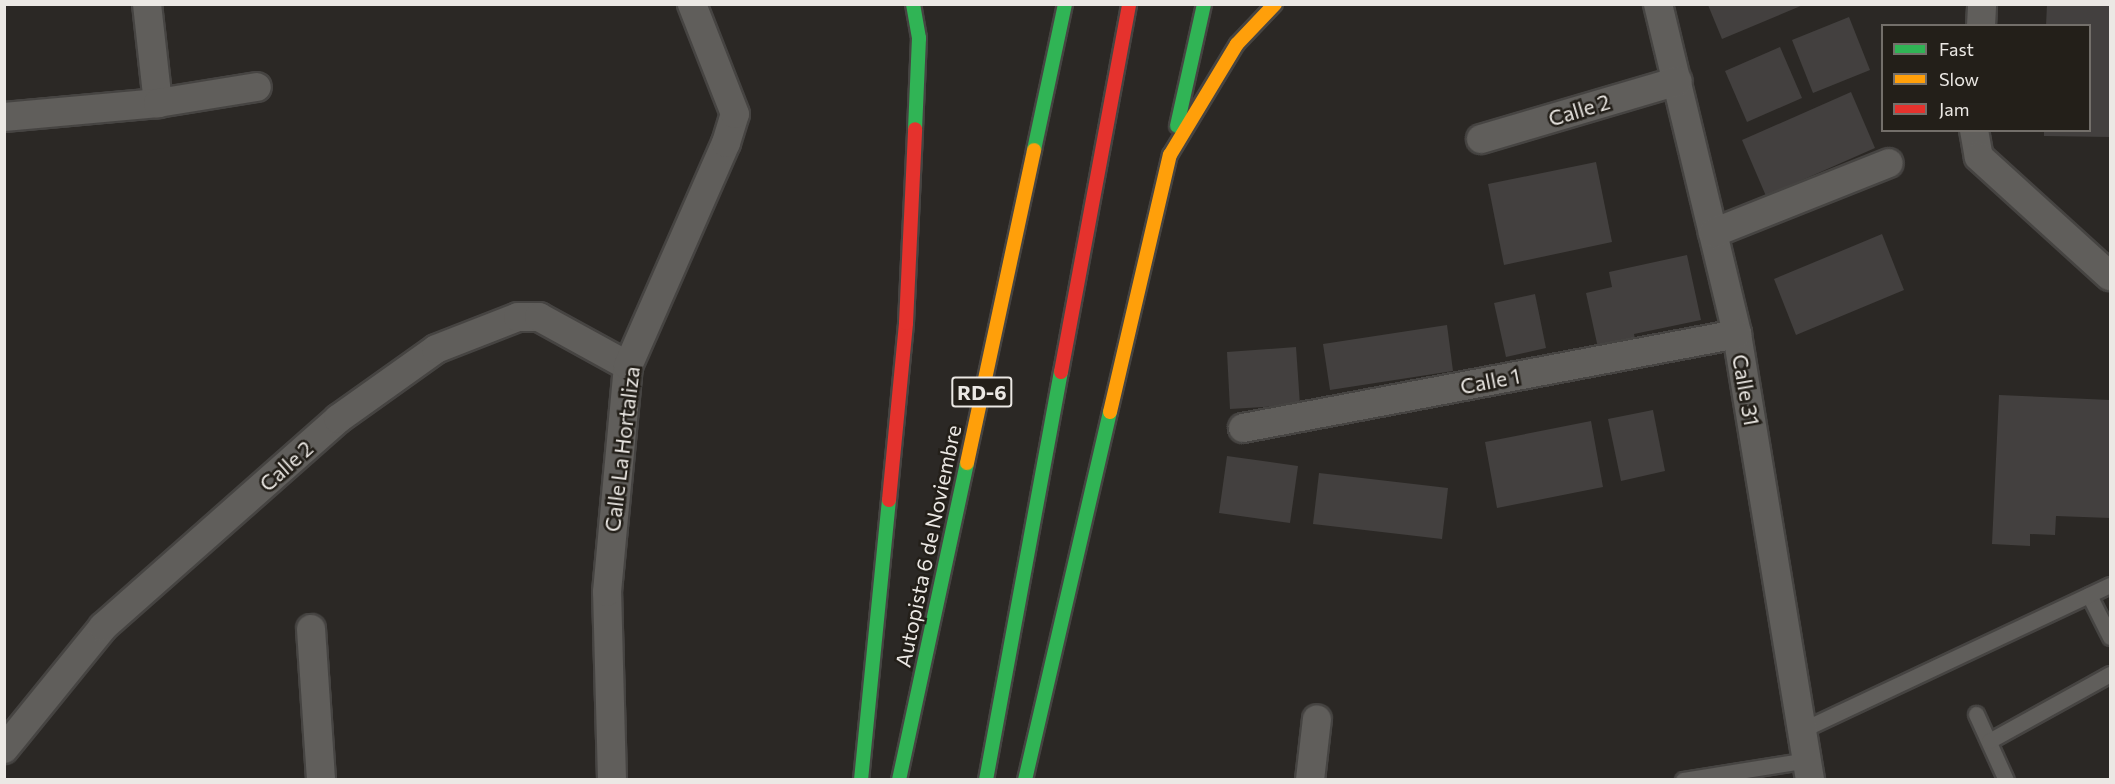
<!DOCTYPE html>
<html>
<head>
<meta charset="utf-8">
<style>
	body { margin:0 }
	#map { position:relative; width:2115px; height:784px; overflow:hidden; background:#2b2825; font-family:Commissioner,sans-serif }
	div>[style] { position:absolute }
	.building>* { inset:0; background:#43403f }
	.roads { filter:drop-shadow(2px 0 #464442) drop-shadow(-2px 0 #464442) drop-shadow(0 2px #464442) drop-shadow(0 -2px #464442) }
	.lane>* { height:15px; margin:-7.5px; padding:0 7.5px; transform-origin:7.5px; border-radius:7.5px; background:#605e5b }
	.street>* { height:28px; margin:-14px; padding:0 14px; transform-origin:14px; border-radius:14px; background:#605e5b }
	.fast>* { height:14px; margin:-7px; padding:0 7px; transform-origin:7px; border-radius:7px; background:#30b455 }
	.slow>* { height:14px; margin:-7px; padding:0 7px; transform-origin:7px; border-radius:7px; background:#ff9f0a }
	.jam>* { height:14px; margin:-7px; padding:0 7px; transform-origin:7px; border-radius:7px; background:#e5322d }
	span { translate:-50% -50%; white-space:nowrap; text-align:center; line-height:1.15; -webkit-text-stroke:5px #231f19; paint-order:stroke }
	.shield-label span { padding:2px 4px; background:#231f19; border:2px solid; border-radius:4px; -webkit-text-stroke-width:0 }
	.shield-label { font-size:20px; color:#ebe8e4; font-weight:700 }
	.street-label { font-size:21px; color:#ebe8e4 }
	.frame { position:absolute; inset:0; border:6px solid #ebe8e4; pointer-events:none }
	.legend { position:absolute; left:1881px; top:24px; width:210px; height:108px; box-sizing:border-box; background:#231f19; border:2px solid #736f6a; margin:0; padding:8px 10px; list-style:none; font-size:18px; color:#ebe8e4 }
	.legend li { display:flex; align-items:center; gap:12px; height:30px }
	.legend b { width:30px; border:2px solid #736f6a }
</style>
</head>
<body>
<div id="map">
	<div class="building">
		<i style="clip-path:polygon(2047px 4px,2110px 4px,2110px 137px,2044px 136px,2044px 130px,2090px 130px,2090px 26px,2046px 26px)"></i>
		<i style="clip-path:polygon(1708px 5px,1803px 5px,1722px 39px)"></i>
		<i style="clip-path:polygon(1849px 17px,1870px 70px,1813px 93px,1792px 40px)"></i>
		<i style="clip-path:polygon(1780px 47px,1802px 98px,1747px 122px,1725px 71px)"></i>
		<i style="clip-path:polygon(1851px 92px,1875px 148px,1766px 196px,1742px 140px)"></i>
		<i style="clip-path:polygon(1596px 162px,1612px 242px,1504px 265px,1488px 184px)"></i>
		<i style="clip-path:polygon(1882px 234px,1904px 290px,1796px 335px,1774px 279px)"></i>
		<i style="clip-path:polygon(1687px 255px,1701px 320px,1634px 334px,1637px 349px,1600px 357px,1586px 293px,1612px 287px,1609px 272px)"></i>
		<i style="clip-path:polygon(1535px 294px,1546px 348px,1506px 357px,1494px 303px)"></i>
		<i style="clip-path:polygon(1447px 325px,1453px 371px,1330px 390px,1323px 344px)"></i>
		<i style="clip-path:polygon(1296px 347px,1300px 405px,1230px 409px,1227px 352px)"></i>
		<i style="clip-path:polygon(1999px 395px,2110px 400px,2110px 518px,2056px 516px,2055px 535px,2030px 534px,2030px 546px,1992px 544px)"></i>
		<i style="clip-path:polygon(1653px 410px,1665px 471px,1621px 481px,1608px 419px)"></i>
		<i style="clip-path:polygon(1591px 421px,1603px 487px,1497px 508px,1485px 442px)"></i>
		<i style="clip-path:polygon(1227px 456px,1298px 466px,1290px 523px,1219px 513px)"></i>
		<i style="clip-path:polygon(1319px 473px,1448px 488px,1442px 539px,1313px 524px)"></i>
	</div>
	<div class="roads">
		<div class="lane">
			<i style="left:2089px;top:595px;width:47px;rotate:63.4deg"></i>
			<i style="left:1976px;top:714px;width:72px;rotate:65.6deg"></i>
			<i style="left:1804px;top:729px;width:338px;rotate:-25.2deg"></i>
			<i style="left:1989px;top:741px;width:138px;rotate:-29deg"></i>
			<i style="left:1683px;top:780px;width:127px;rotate:-9.1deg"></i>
		</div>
		<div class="street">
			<i style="left:147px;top:4px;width:100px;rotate:83.7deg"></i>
			<i style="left:1658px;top:4px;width:339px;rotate:76.5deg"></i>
			<i style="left:1737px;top:334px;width:452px;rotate:80.7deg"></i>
			<i style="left:1981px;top:26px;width:22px;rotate:-87deg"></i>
			<i style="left:4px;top:117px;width:155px;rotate:-5.2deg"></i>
			<i style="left:158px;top:103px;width:100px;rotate:-9.2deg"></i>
			<i style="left:1974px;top:130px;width:27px;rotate:80deg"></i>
			<i style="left:1979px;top:157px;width:177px;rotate:42.3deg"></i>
			<i style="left:1481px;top:139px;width:205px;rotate:-16.4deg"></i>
			<i style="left:1713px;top:233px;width:189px;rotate:-21.7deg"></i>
			<i style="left:1243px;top:428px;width:503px;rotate:-10.77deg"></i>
			<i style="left:311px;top:629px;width:151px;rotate:86.2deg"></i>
			<i style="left:4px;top:749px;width:157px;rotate:-50.9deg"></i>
			<i style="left:103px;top:627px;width:314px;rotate:-41.5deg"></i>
			<i style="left:338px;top:419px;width:120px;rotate:-35.5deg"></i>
			<i style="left:436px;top:349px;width:88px;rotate:-21.3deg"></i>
			<i style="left:518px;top:317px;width:21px"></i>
			<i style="left:539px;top:317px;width:102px;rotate:28.8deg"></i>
			<i style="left:612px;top:780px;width:188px;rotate:-91.5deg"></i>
			<i style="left:607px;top:592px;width:227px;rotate:-84.7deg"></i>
			<i style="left:628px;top:366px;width:244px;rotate:-66.3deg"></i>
			<i style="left:726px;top:143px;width:30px;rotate:-73deg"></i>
			<i style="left:735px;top:114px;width:118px;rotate:-111.4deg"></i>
			<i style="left:1310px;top:780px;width:61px;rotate:-83.5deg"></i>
		</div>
		<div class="fast">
			<i style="left:913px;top:4px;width:35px;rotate:80deg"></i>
			<i style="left:919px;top:38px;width:91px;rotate:92.5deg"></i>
			<i style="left:1177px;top:126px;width:125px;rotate:-77.5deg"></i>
			<i style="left:1034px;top:150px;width:149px;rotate:-78deg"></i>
			<i style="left:861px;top:780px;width:281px;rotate:-84.3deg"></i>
			<i style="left:899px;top:780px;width:324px;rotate:-77.9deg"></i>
			<i style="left:986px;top:780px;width:415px;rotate:-79.6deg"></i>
			<i style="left:1025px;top:780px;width:378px;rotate:-77deg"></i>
		</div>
		<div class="slow">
			<i style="left:1110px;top:412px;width:264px;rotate:-76.9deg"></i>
			<i style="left:1170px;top:155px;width:130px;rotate:-58.9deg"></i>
			<i style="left:1237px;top:44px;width:55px;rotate:-46.5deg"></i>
			<i style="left:967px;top:463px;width:320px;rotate:-77.9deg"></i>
		</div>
		<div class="jam">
			<i style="left:1061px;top:372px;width:374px;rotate:-79.5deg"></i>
			<i style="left:889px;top:500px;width:178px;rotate:-84.5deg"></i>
			<i style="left:906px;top:323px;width:194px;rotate:-87.3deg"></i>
		</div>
	</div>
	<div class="shield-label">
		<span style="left:982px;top:392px">RD-6</span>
	</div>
	<div class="street-label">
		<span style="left:1579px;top:110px;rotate:-17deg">Calle 2</span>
		<span style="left:1490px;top:381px;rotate:-11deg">Calle 1</span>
		<span style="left:1746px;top:390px;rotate:80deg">Calle 31</span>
		<span style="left:622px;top:449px;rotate:-83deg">Calle La Hortaliza</span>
		<span style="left:286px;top:466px;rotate:-42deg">Calle 2</span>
		<span style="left:928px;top:546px;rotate:-78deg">Autopista 6 de Noviembre</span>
	</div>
	<div class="frame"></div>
	<ul class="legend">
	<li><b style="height:8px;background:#30b455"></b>Fast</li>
	<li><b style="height:8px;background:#ff9f0a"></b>Slow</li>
	<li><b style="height:8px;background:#e5322d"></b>Jam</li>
	</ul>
</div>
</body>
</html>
